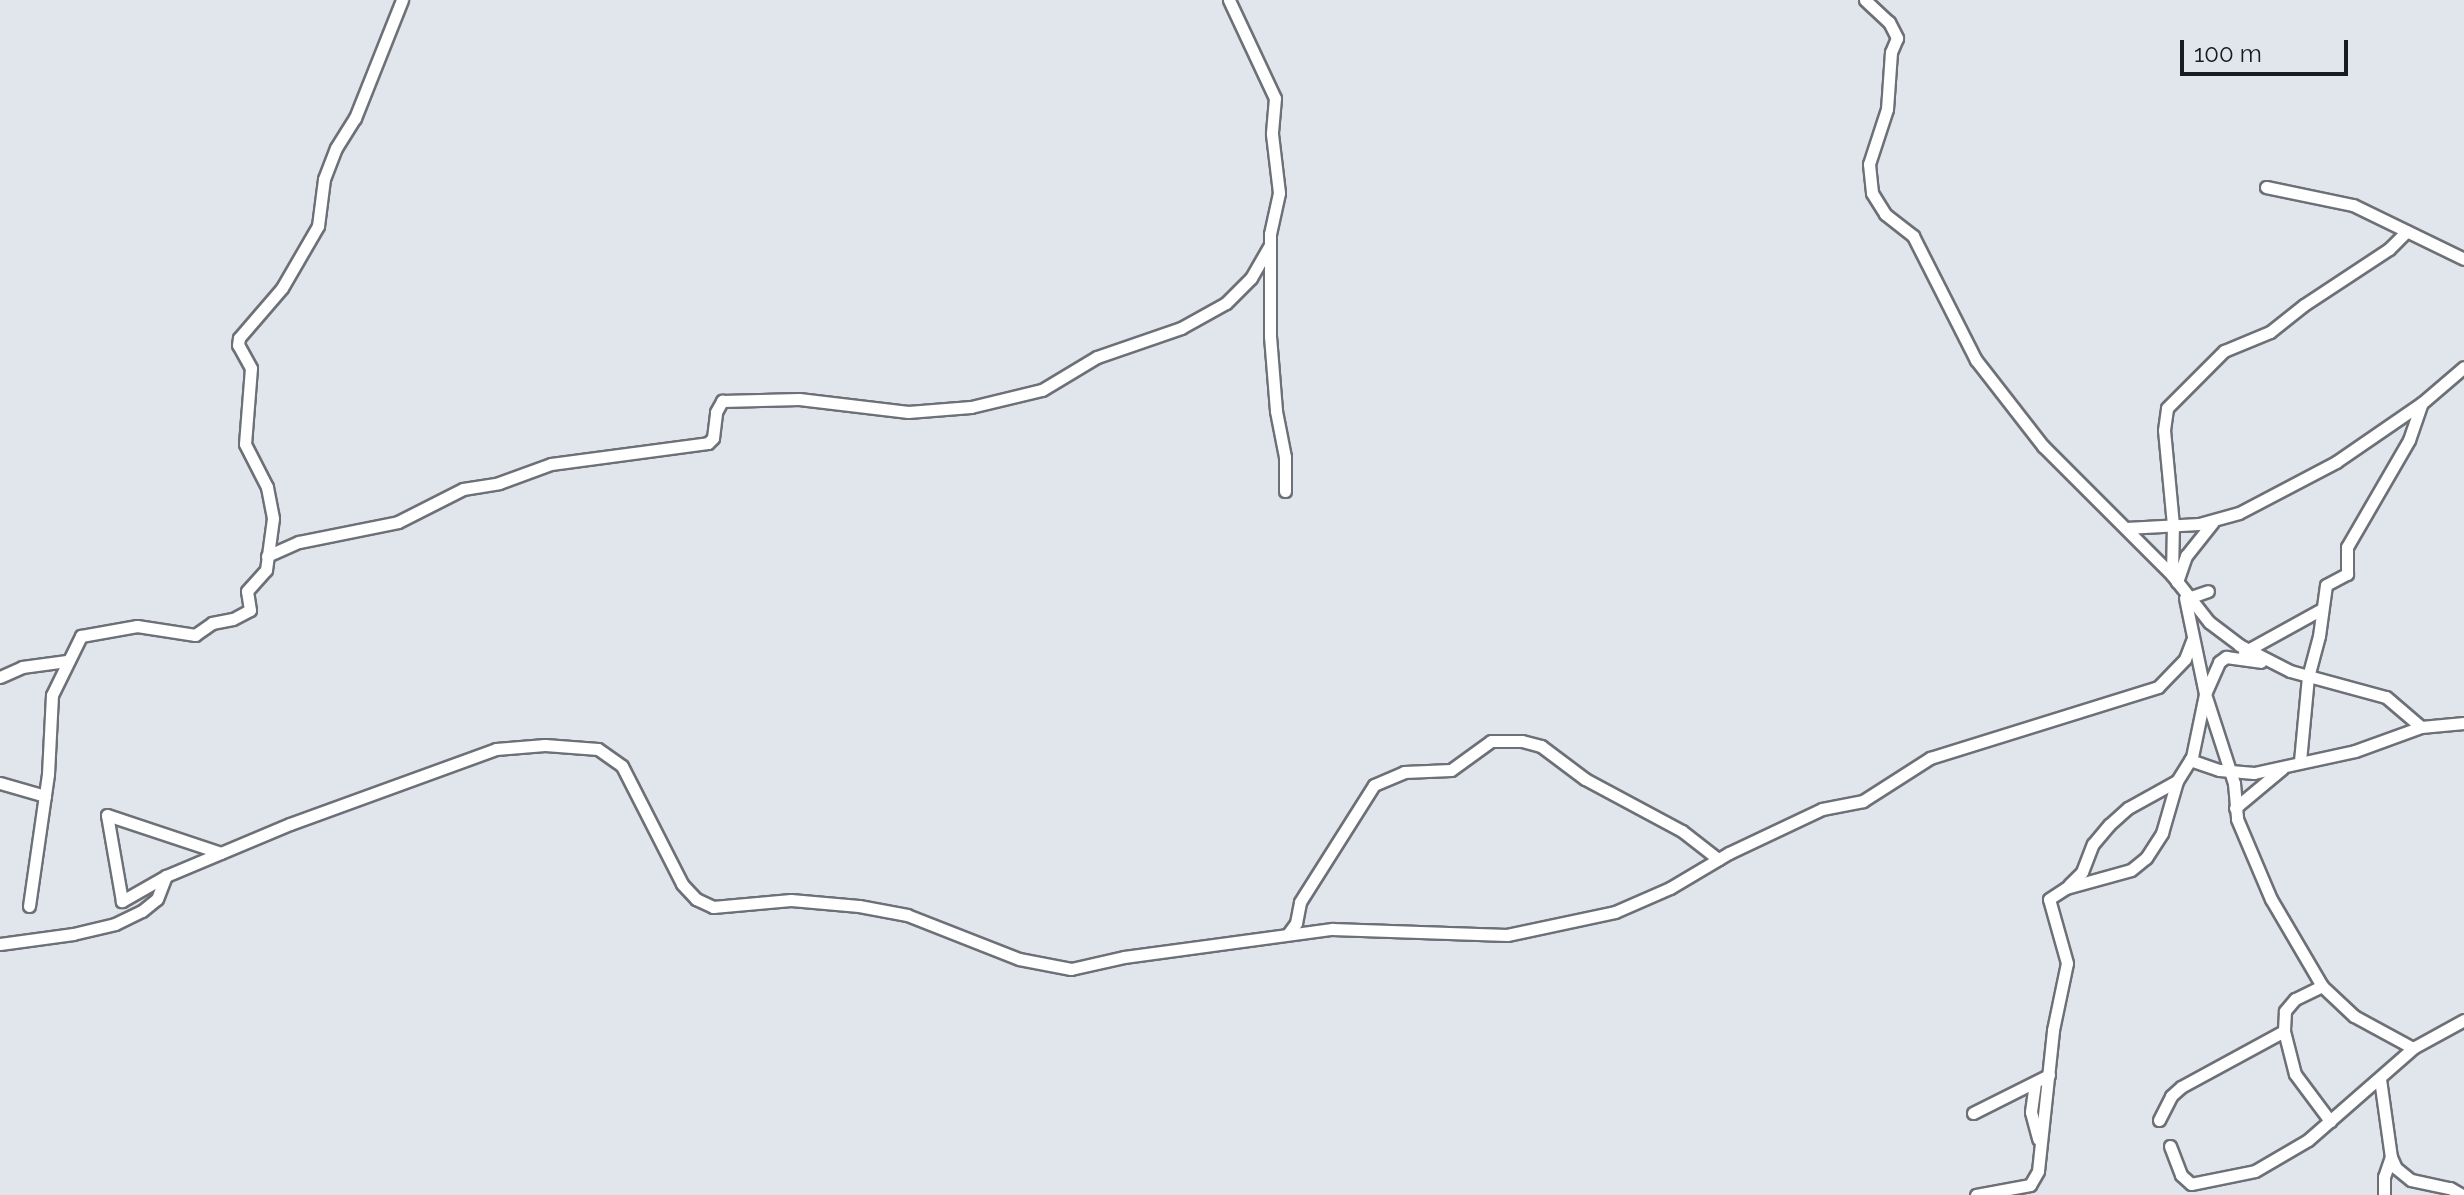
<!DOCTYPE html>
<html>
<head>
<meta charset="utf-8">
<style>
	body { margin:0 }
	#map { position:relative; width:2464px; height:1195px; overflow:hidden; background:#e1e5ec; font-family:Raleway,sans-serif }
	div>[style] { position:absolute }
	.roads { filter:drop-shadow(2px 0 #6d7077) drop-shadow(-2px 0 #6d7077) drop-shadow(0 2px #6d7077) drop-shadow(0 -2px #6d7077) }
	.minor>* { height:11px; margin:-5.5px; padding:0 5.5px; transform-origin:5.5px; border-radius:5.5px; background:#fff }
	span { translate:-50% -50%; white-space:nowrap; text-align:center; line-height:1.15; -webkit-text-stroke:6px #e1e5ec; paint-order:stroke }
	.scale { position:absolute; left:2180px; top:40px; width:168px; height:36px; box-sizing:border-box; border:4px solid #1a1b1e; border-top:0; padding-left:10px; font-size:24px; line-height:28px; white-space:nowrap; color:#1a1b1e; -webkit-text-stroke:6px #e1e5ec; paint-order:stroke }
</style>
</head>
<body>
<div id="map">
	<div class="roads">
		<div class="minor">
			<i style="left:1229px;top:0;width:108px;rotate:64.9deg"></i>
			<i style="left:1275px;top:98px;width:36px;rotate:95deg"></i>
			<i style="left:1272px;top:134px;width:59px;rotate:83.2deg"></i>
			<i style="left:1279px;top:193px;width:42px;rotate:102.4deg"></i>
			<i style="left:1270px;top:234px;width:102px;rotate:90deg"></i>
			<i style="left:1270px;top:336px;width:75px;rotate:85.4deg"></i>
			<i style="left:1276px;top:411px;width:47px;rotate:78.9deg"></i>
			<i style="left:1285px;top:457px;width:34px;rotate:90deg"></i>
			<i style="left:1865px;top:0;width:33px;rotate:43deg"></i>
			<i style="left:1889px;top:22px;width:18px;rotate:63deg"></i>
			<i style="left:1897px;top:38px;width:15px;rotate:113deg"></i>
			<i style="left:1891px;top:52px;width:57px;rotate:94deg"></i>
			<i style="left:1887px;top:109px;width:58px;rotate:108.1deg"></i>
			<i style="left:1869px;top:164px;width:29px;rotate:84deg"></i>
			<i style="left:1872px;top:193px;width:25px;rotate:58deg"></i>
			<i style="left:1885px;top:214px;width:36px;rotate:38deg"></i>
			<i style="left:1913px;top:236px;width:139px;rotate:63.1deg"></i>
			<i style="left:1976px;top:360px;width:109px;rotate:52.1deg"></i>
			<i style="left:2043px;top:446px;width:182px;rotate:45deg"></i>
			<i style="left:2172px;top:575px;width:60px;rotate:51.8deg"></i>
			<i style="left:2209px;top:622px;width:38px;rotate:37deg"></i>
			<i style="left:2239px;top:645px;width:57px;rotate:27deg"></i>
			<i style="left:2290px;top:671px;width:99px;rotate:15.2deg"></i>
			<i style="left:2386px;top:697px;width:46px;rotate:40.6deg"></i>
			<i style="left:2421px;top:727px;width:43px;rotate:-5.3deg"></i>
			<i style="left:2266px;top:187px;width:89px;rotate:11.7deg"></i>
			<i style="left:2353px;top:205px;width:123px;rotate:25.9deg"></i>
			<i style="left:2126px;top:528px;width:73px;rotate:-3.1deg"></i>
			<i style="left:2199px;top:524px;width:41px;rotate:-15.4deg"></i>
			<i style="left:2239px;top:513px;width:110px;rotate:-27.7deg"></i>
			<i style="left:2336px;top:462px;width:104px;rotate:-34.5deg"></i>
			<i style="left:2422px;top:403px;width:55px;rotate:-40.6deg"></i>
			<i style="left:267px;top:556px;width:35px;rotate:-24deg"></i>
			<i style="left:299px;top:542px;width:101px;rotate:-11.4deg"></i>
			<i style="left:398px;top:522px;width:73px;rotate:-26.9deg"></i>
			<i style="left:463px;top:489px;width:36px;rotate:-9deg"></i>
			<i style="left:499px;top:483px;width:55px;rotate:-20.1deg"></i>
			<i style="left:551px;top:464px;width:158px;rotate:-7.6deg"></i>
			<i style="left:708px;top:443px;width:7px;rotate:-45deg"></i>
			<i style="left:713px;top:438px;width:26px;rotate:-83deg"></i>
			<i style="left:716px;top:412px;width:13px;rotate:-61deg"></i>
			<i style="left:722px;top:401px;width:77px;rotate:-1.5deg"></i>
			<i style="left:799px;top:399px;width:110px;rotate:6.8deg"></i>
			<i style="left:908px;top:412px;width:63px;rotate:-4.5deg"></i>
			<i style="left:971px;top:407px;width:73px;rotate:-13.5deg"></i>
			<i style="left:1042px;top:390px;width:64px;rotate:-31deg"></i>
			<i style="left:1097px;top:357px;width:89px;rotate:-19deg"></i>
			<i style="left:1181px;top:328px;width:51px;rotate:-29.1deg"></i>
			<i style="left:1226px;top:303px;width:35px;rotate:-45deg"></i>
			<i style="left:1251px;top:278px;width:38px;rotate:-60deg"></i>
			<i style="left:2172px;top:575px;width:50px;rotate:-88.9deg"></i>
			<i style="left:2173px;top:525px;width:95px;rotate:-95.4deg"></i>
			<i style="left:2164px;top:430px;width:22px;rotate:-82deg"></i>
			<i style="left:2167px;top:408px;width:81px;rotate:-45deg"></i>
			<i style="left:2224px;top:351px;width:50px;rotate:-22.4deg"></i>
			<i style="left:2270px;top:332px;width:43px;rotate:-38.5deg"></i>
			<i style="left:2304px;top:305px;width:102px;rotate:-33.4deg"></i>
			<i style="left:2389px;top:249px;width:25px;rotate:-45deg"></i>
			<i style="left:2177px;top:582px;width:28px;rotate:-71deg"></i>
			<i style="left:2186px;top:556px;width:43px;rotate:-51.5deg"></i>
			<i style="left:2185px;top:598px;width:98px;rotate:78.2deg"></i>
			<i style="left:2205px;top:694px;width:94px;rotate:72deg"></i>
			<i style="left:2234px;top:783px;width:36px;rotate:85deg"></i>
			<i style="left:2237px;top:819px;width:87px;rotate:67deg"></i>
			<i style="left:2271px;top:899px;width:101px;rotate:59.6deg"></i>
			<i style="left:2322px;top:986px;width:44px;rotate:43.2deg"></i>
			<i style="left:2354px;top:1016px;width:67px;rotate:28.5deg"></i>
			<i style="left:2188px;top:598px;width:21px;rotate:-19deg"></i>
			<i style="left:2244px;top:652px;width:89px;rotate:-28.9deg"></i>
			<i style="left:0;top:677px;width:24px;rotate:-24deg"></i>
			<i style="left:22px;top:667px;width:45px;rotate:-7.6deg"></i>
			<i style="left:2190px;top:760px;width:31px;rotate:19deg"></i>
			<i style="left:2219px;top:770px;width:35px;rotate:5deg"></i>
			<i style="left:2254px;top:773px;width:103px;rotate:-12.3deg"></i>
			<i style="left:2355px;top:751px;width:70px;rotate:-20deg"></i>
			<i style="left:2300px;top:761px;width:84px;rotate:-84.6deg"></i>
			<i style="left:2308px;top:677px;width:42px;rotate:-75deg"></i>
			<i style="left:2319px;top:636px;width:51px;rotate:-82.2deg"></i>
			<i style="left:2326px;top:585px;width:24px;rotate:-28deg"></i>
			<i style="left:2347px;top:574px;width:27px;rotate:-90deg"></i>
			<i style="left:2347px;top:547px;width:124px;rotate:-59.9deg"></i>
			<i style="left:2409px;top:440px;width:39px;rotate:-71deg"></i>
			<i style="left:0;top:783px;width:47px;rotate:16.1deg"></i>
			<i style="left:2235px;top:808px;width:62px;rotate:-39.8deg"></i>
			<i style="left:166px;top:876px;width:51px;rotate:150.4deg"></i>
			<i style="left:122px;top:901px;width:87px;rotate:-99.9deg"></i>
			<i style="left:107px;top:815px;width:120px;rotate:18.4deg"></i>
			<i style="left:2069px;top:885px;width:18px;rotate:-45deg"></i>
			<i style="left:2082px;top:872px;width:30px;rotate:-69deg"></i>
			<i style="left:2093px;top:844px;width:25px;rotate:-50deg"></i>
			<i style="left:2109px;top:825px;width:25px;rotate:-42deg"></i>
			<i style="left:2128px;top:808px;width:56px;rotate:-28.9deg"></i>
			<i style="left:29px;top:906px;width:133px;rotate:-81.8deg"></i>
			<i style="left:48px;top:774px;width:79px;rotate:-87.1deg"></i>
			<i style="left:52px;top:695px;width:66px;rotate:-63.8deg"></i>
			<i style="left:81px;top:636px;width:57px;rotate:-10.1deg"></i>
			<i style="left:137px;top:626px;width:59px;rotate:8.8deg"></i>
			<i style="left:195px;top:635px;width:21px;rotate:-35deg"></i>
			<i style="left:212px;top:623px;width:21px;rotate:-11deg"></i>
			<i style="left:233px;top:619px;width:19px;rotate:-28deg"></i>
			<i style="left:250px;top:610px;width:19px;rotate:-99deg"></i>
			<i style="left:247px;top:591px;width:28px;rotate:-48deg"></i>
			<i style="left:266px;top:570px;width:52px;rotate:-82.3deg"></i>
			<i style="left:273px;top:518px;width:32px;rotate:-101deg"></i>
			<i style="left:267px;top:487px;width:48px;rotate:-117.1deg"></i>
			<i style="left:245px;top:444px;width:76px;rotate:-85.5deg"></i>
			<i style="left:251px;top:368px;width:26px;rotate:-119deg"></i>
			<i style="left:238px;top:345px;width:7px;rotate:-82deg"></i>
			<i style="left:239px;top:338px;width:66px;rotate:-49.3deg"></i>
			<i style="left:282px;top:288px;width:72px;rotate:-59.9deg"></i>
			<i style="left:318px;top:226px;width:47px;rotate:-82.7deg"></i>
			<i style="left:324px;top:179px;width:33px;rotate:-69deg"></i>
			<i style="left:336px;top:148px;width:36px;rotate:-58deg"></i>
			<i style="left:355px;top:118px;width:127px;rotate:-68.3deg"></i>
			<i style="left:1288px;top:934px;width:14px;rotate:-54deg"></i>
			<i style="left:1296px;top:923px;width:21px;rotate:-79deg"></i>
			<i style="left:1300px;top:902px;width:138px;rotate:-57.7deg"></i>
			<i style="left:1374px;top:785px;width:33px;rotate:-23deg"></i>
			<i style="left:1404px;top:772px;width:47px;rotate:-2.4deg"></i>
			<i style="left:1451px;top:770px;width:49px;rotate:-35.9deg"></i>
			<i style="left:1491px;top:741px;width:31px"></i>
			<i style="left:1522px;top:741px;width:20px;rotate:15deg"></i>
			<i style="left:1541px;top:746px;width:55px;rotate:36.9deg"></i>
			<i style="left:1585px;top:779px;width:110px;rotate:28.2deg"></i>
			<i style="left:1682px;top:831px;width:46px;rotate:37.9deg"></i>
			<i style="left:0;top:944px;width:74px;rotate:-7.8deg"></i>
			<i style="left:73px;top:934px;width:43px;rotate:-13.4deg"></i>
			<i style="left:115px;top:924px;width:30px;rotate:-26deg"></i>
			<i style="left:142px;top:911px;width:19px;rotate:-39deg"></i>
			<i style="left:157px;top:899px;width:25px;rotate:-69deg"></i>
			<i style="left:166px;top:876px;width:134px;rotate:-22.8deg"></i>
			<i style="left:290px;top:824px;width:219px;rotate:-20deg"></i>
			<i style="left:496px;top:749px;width:49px;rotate:-4.7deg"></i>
			<i style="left:545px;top:745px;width:53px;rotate:4.3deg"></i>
			<i style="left:598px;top:749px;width:29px;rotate:35deg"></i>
			<i style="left:622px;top:766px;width:132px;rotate:63deg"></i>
			<i style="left:682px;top:884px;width:21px;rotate:47deg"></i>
			<i style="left:696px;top:899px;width:19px;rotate:25deg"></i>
			<i style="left:713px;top:907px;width:78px;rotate:-5.1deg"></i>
			<i style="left:791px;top:900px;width:68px;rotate:5deg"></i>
			<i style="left:859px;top:906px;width:49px;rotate:10.6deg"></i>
			<i style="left:907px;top:915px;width:120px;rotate:21.4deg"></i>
			<i style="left:1019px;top:959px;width:53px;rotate:10.9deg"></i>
			<i style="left:1071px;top:969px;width:54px;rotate:-12.8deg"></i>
			<i style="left:1124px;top:957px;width:210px;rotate:-7.7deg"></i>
			<i style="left:1332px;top:929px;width:175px;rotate:2deg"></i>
			<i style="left:1507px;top:935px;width:110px;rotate:-12deg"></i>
			<i style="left:1615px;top:912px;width:60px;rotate:-23.6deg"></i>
			<i style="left:1670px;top:888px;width:69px;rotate:-30.7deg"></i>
			<i style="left:1729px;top:853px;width:103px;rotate:-25.3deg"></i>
			<i style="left:1822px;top:809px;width:42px;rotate:-11deg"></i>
			<i style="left:1863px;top:801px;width:80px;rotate:-32.7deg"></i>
			<i style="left:1930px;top:758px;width:239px;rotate:-17.3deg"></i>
			<i style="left:2158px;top:687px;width:39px;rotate:-46deg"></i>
			<i style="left:2185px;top:659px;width:22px;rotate:-69deg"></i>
			<i style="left:2322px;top:986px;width:30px;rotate:154deg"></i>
			<i style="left:2295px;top:999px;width:16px;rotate:130deg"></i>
			<i style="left:2285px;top:1011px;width:20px;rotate:93deg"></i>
			<i style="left:2284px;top:1031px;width:44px;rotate:75.7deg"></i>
			<i style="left:2295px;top:1074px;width:59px;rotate:53.3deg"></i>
			<i style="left:2380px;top:1079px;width:79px;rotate:82deg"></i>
			<i style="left:2391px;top:1157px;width:12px;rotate:66deg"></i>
			<i style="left:2396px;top:1168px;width:19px;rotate:39deg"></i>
			<i style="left:2411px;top:1180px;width:40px;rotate:12deg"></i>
			<i style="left:2450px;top:1188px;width:14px;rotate:30deg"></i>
			<i style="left:2035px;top:1083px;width:29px;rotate:98deg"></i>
			<i style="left:2031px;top:1112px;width:28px;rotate:75deg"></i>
			<i style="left:1973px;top:1113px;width:85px;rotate:-26.6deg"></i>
			<i style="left:2159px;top:1120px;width:27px;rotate:-63deg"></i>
			<i style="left:2171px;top:1096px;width:13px;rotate:-42deg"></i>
			<i style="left:2181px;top:1087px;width:117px;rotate:-28.5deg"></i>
			<i style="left:2170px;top:1146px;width:31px;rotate:69deg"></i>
			<i style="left:2181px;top:1175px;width:13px;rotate:42deg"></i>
			<i style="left:2191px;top:1184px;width:65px;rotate:-11.5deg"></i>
			<i style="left:2255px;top:1171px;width:61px;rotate:-30.3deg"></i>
			<i style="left:2308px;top:1140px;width:140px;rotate:-41.2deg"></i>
			<i style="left:2413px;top:1048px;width:58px;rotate:-28.8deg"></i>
			<i style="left:1976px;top:1195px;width:55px;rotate:-10.5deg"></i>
			<i style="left:2030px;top:1185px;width:16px;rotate:-60deg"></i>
			<i style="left:2038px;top:1171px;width:142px;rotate:-83.9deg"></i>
			<i style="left:2053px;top:1030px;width:68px;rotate:-78.2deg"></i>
			<i style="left:2067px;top:963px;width:66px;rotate:-105.7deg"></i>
			<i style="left:2049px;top:899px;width:20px;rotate:-33deg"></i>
			<i style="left:2066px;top:888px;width:67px;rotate:-15.5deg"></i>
			<i style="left:2131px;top:870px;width:19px;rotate:-39deg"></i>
			<i style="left:2146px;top:858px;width:30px;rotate:-57deg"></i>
			<i style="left:2162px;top:833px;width:54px;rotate:-73.9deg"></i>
			<i style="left:2177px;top:781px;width:28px;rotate:-58deg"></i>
			<i style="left:2192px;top:757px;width:64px;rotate:-78.3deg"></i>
			<i style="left:2205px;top:694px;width:35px;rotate:-66deg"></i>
			<i style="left:2219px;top:662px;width:9px;rotate:-36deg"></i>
			<i style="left:2226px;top:657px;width:35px;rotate:8deg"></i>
			<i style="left:2384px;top:1195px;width:18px;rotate:-90deg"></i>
			<i style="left:2384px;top:1177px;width:21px;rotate:-71deg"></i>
		</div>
	</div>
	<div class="scale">100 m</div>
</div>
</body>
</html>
